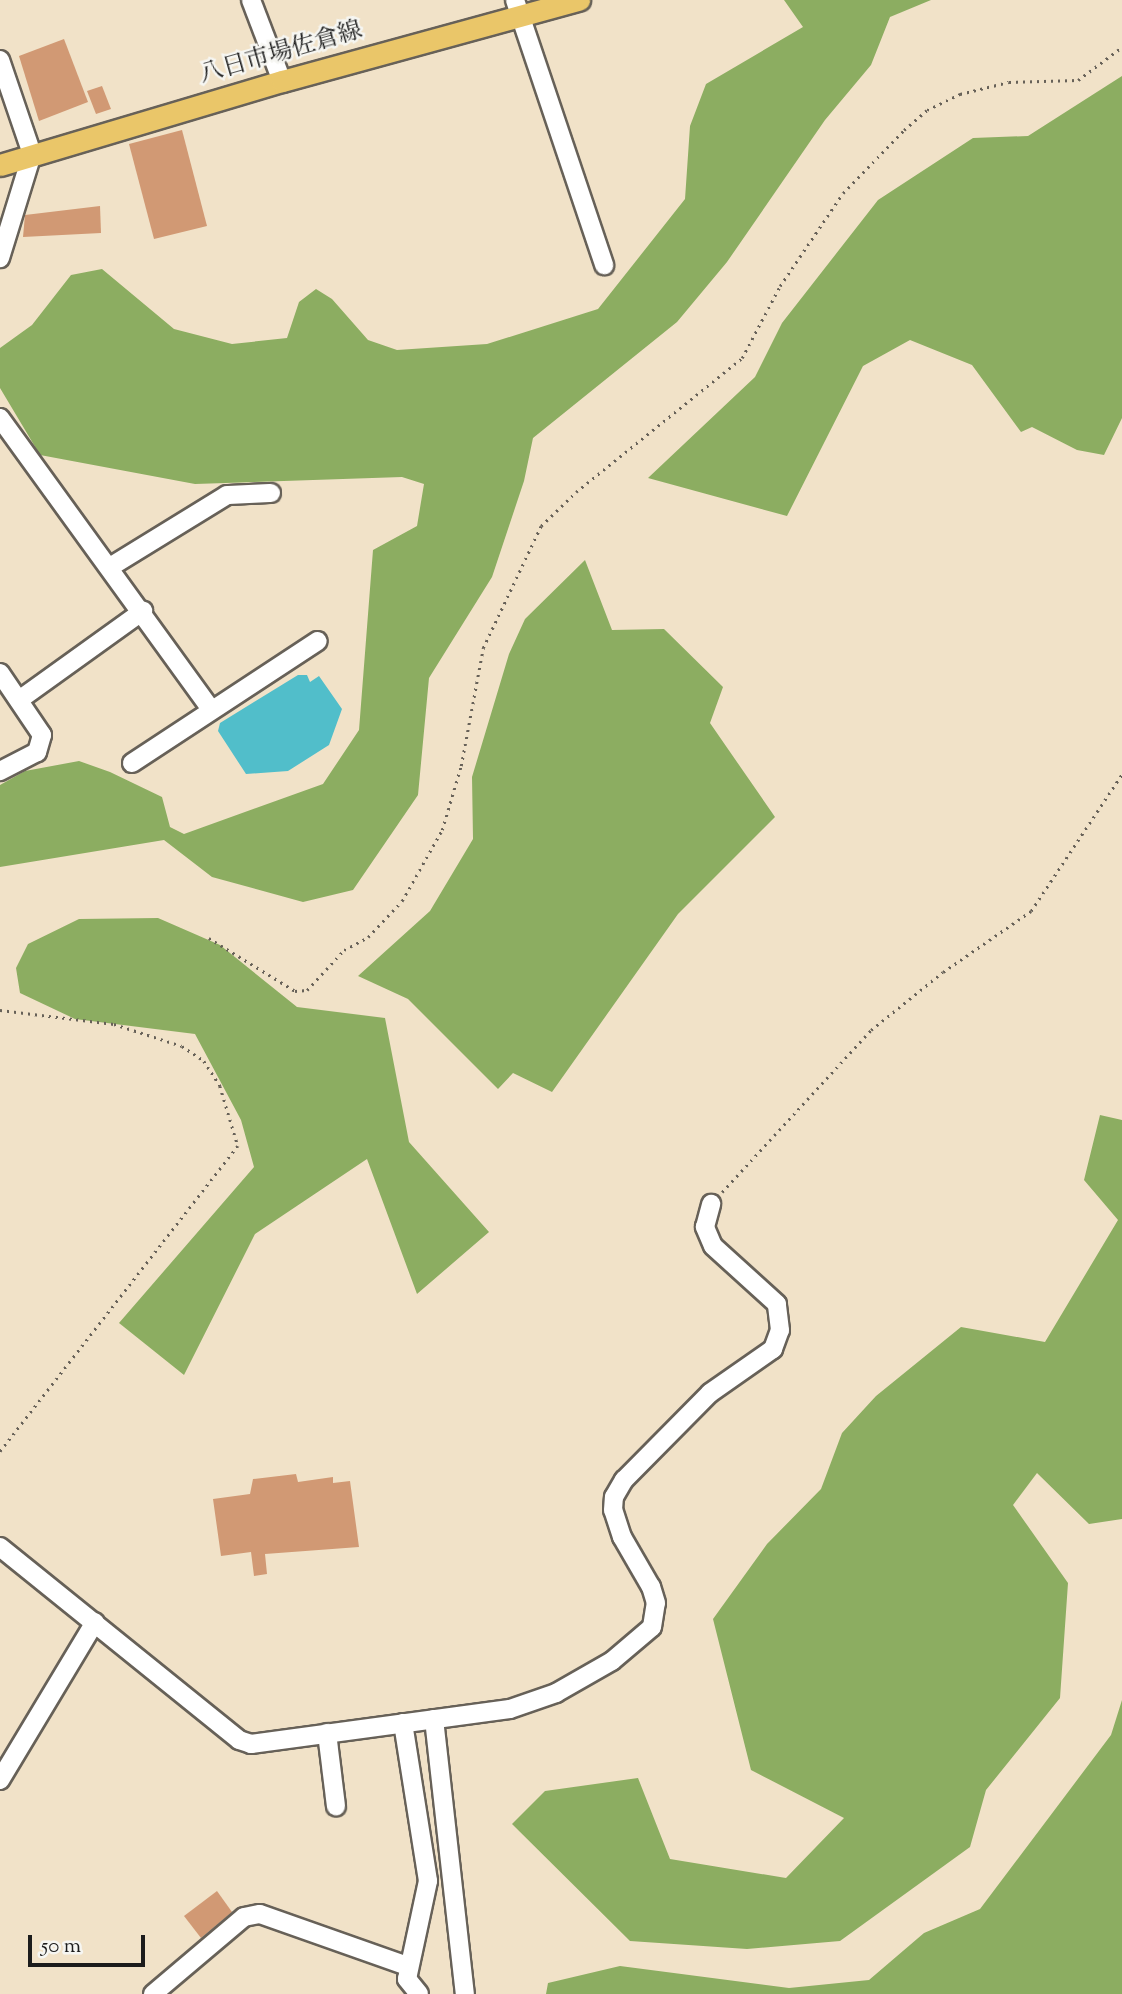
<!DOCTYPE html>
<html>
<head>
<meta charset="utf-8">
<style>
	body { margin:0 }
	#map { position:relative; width:1122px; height:1994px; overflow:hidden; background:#f1e2c8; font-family:"Sorts Mill Goudy","Noto Serif JP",serif }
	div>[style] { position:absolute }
	.forest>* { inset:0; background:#8cad61 }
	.water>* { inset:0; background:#51beca }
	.building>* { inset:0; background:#d19974 }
	.path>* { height:2.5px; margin-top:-1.25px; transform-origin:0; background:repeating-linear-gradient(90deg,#676158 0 2px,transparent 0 7px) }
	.roads { filter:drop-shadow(2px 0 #676158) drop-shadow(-2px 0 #676158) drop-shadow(0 2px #676158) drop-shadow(0 -2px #676158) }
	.minor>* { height:18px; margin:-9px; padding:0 9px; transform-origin:9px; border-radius:9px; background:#fff }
	.major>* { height:21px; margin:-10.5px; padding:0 10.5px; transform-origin:10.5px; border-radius:10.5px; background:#eac669 }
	span { translate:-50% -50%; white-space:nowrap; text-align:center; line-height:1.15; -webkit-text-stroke:5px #f6f6f2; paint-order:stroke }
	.street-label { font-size:24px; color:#1c1c1c }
	.scale { position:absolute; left:28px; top:1935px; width:117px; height:32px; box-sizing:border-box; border:4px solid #1c1c1c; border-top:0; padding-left:9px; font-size:21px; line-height:24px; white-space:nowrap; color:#1c1c1c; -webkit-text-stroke:5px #f6f6f2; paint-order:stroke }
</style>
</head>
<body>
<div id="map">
	<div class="forest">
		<i style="clip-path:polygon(784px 0,931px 0,890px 17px,871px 65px,825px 120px,727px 262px,677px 322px,533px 438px,524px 481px,492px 577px,429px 678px,418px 795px,353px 890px,303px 902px,212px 877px,164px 840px,0 867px,0 785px,25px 771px,79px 761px,110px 772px,162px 797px,170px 827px,184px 834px,323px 784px,359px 730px,373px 550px,417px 526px,424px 484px,402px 477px,195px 484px,40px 455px,0 388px,0 348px,32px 325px,71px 275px,102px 269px,174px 329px,232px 344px,287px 338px,299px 302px,316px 289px,332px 299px,368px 340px,397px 350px,487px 344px,598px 309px,685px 199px,690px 126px,706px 84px,803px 27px)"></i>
		<i style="clip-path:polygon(1122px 76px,1122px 418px,1104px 455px,1077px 450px,1032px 427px,1021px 432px,972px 365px,910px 340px,863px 366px,787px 516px,648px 478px,755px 377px,782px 323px,878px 200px,973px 138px,1028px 136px)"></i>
		<i style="clip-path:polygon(585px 560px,612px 630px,664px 629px,723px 687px,710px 723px,775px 817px,678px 914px,552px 1092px,513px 1073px,498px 1089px,408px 999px,358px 976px,430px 911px,473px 839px,472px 777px,509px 654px,525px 619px)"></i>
		<i style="clip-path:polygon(158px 918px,220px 945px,297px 1007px,385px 1018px,409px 1142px,489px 1232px,417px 1294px,367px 1159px,255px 1234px,184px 1375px,119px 1323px,254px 1167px,241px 1120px,195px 1034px,75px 1019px,20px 993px,16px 968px,28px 944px,79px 919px)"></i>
		<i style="clip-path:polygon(1100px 1115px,1122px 1120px,1122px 1519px,1089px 1524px,1037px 1473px,1013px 1505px,1068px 1583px,1060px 1698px,986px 1790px,970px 1847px,840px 1941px,747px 1949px,630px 1941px,512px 1824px,545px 1791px,638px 1778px,670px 1859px,786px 1878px,844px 1818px,751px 1770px,713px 1619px,767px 1544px,821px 1489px,842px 1433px,876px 1396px,961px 1327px,1045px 1342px,1118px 1220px,1084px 1180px)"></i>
		<i style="clip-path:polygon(1122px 1700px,1122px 1994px,546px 1994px,548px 1983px,620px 1966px,789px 1988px,869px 1980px,924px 1933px,980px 1909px,1111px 1735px)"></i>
	</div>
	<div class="water">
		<i style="clip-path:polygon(298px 675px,307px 675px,310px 682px,319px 676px,342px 709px,329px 745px,288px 771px,246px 774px,218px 731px,220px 723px)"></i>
	</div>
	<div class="building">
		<i style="clip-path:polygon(64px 39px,88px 102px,39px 121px,19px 56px)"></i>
		<i style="clip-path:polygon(102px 86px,111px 109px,96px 114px,87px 91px)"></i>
		<i style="clip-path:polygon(182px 130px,207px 226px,154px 239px,129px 144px)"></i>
		<i style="clip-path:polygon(100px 206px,101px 233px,23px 237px,25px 215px)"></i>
		<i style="clip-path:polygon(296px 1474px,298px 1482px,333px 1477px,333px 1483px,350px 1481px,359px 1547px,265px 1554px,267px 1574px,254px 1576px,251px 1552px,221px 1556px,213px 1499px,250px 1494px,253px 1479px)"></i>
		<i style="clip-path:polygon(217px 1891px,232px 1912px,201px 1938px,184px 1916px)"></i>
	</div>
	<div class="path">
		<i style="left:209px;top:938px;width:101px;rotate:31.6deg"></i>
		<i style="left:295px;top:991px;width:12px;rotate:-5deg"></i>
		<i style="left:307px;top:990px;width:54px;rotate:-47.2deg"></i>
		<i style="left:344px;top:950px;width:27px;rotate:-28deg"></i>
		<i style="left:368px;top:937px;width:50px;rotate:-46.6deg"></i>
		<i style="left:402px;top:901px;width:81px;rotate:-60.6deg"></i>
		<i style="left:442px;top:830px;width:67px;rotate:-73.5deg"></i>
		<i style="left:461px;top:766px;width:120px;rotate:-79.4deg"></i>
		<i style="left:483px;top:648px;width:135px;rotate:-64.6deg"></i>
		<i style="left:541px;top:526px;width:49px;rotate:-44.2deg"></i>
		<i style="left:576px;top:492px;width:213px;rotate:-38.9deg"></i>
		<i style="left:742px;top:358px;width:81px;rotate:-62.2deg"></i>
		<i style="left:780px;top:286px;width:112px;rotate:-55.9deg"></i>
		<i style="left:843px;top:193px;width:88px;rotate:-45.9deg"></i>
		<i style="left:904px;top:130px;width:30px;rotate:-41deg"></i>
		<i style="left:927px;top:110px;width:37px;rotate:-26deg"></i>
		<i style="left:960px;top:94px;width:50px;rotate:-13.8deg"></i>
		<i style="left:1009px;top:82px;width:69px;rotate:-1.7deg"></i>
		<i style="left:1078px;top:80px;width:55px;rotate:-36.9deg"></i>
		<i style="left:0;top:1010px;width:115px;rotate:7deg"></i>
		<i style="left:114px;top:1024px;width:71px;rotate:17.9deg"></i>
		<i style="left:182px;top:1046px;width:27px;rotate:34deg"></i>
		<i style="left:204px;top:1061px;width:30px;rotate:57deg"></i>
		<i style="left:220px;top:1086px;width:63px;rotate:73.3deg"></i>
		<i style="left:238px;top:1146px;width:388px;rotate:127.9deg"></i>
		<i style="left:722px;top:1192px;width:220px;rotate:-47.4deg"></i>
		<i style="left:871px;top:1030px;width:92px;rotate:-38.9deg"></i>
		<i style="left:943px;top:972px;width:107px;rotate:-34.7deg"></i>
		<i style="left:1031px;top:911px;width:164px;rotate:-56.4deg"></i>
	</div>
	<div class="roads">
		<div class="minor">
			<i style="left:251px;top:0;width:87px;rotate:69.1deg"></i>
			<i style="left:515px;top:0;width:280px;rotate:71.4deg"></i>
			<i style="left:0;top:60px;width:99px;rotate:71.2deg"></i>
			<i style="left:32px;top:154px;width:109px;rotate:107.1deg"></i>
			<i style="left:0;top:418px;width:359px;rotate:54.1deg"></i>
			<i style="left:110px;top:567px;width:137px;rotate:-31.6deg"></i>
			<i style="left:227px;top:495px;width:44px;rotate:-2.6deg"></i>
			<i style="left:0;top:673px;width:75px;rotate:55.9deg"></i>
			<i style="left:42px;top:735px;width:18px;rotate:106deg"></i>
			<i style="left:37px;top:752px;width:42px;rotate:152.8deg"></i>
			<i style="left:19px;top:700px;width:153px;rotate:-35.7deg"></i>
			<i style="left:132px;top:763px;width:222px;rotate:-33.3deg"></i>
			<i style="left:0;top:1547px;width:307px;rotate:38.9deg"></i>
			<i style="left:239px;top:1740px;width:13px;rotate:18deg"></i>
			<i style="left:251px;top:1744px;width:261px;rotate:-7.7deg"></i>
			<i style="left:510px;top:1709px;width:49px;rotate:-19.2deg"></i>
			<i style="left:556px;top:1693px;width:64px;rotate:-29.7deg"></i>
			<i style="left:612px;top:1661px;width:52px;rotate:-40.4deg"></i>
			<i style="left:652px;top:1627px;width:24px;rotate:-81deg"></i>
			<i style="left:656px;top:1603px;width:17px;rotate:-107deg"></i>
			<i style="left:651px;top:1587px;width:58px;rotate:-120.1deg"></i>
			<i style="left:622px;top:1537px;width:28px;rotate:-108deg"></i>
			<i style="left:613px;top:1510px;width:13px;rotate:-86deg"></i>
			<i style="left:614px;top:1497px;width:20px;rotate:-60deg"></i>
			<i style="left:624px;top:1480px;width:122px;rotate:-45.3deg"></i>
			<i style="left:710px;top:1393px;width:77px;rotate:-34.9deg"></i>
			<i style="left:773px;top:1349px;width:20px;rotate:-70deg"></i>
			<i style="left:780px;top:1330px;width:26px;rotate:-97deg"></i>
			<i style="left:777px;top:1304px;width:86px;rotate:-137.8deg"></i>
			<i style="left:713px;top:1246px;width:21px;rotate:-113deg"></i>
			<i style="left:705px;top:1227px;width:24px;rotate:-75deg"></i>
			<i style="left:434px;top:1719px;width:277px;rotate:83.6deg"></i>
			<i style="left:403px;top:1723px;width:160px;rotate:81deg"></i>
			<i style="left:428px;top:1881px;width:100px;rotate:102.1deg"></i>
			<i style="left:407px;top:1979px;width:19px;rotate:51deg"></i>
			<i style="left:327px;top:1733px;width:74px;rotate:83deg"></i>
			<i style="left:0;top:1780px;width:184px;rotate:-59deg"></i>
			<i style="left:153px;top:1994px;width:119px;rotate:-40.2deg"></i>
			<i style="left:244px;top:1917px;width:16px;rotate:-11deg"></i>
			<i style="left:260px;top:1914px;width:157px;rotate:19.4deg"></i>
		</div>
		<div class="major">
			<i style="left:0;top:165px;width:294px;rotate:-16.6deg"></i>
			<i style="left:282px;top:81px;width:308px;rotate:-15.3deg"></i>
		</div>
	</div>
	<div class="street-label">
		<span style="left:281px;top:54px;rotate:-16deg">八日市場佐倉線</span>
	</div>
	<div class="scale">50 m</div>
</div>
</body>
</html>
